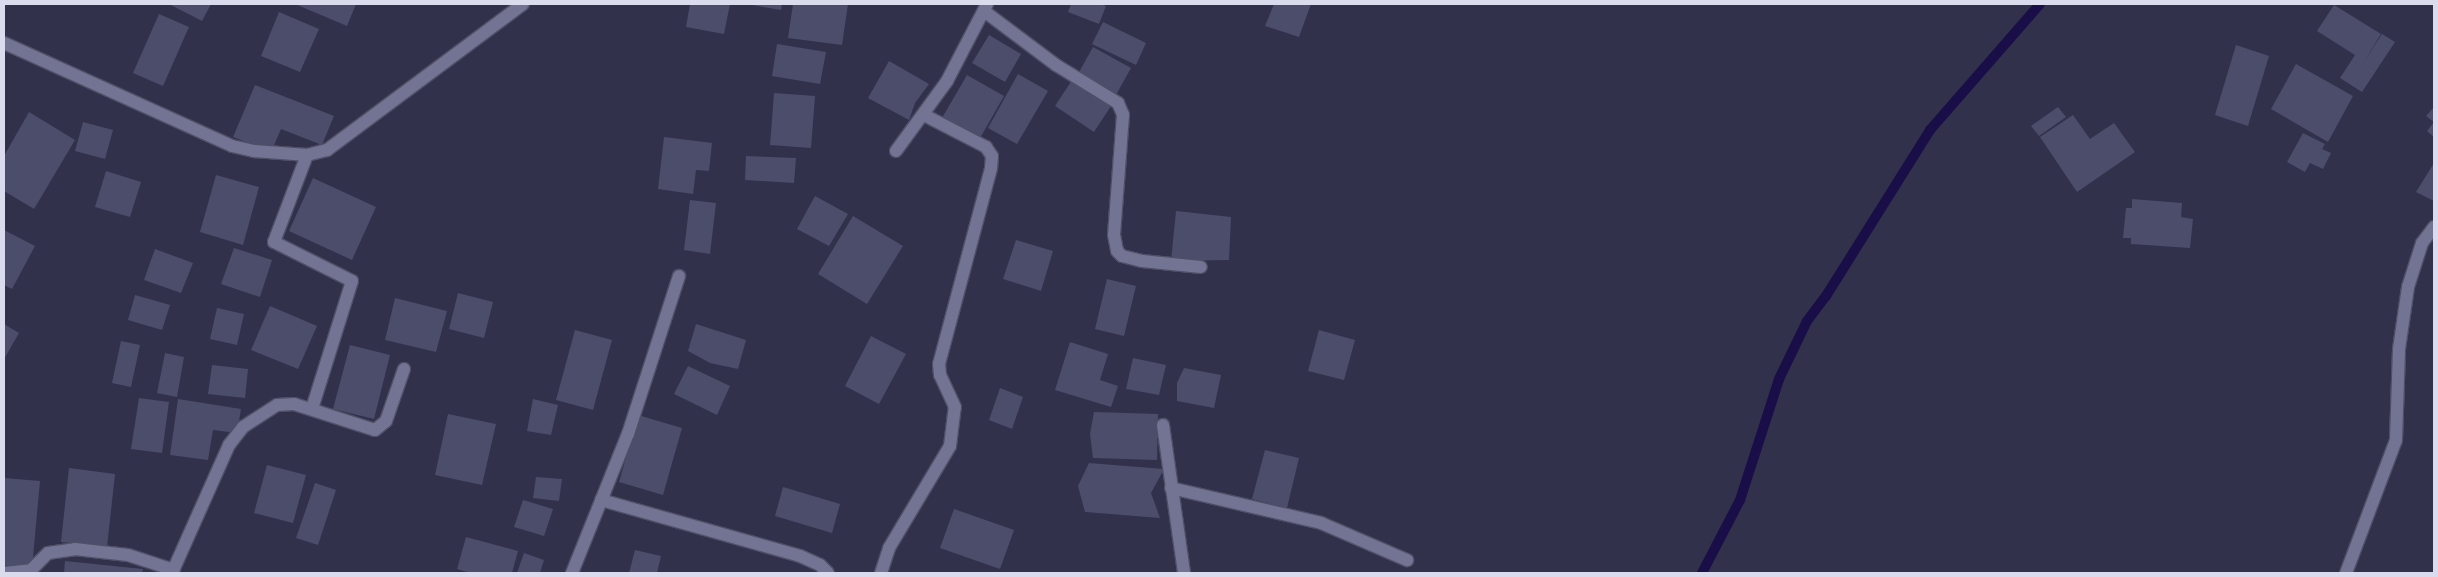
<!DOCTYPE html>
<html>
<head>
<meta charset="utf-8">
<style>
	body { margin:0 }
	#map { position:relative; width:2438px; height:577px; overflow:hidden; background:#31314c; font-family:Manrope,sans-serif }
	div>[style] { position:absolute }
	.stream>* { height:10px; margin:-5px; padding:0 5px; transform-origin:5px; border-radius:5px; background:#190e48 }
	.building>* { inset:0; background:#4c4d6a }
	.roads { filter:drop-shadow(1px 0 #4f4f66) drop-shadow(-1px 0 #4f4f66) drop-shadow(0 1px #4f4f66) drop-shadow(0 -1px #4f4f66) }
	.minor>* { height:12px; margin:-6px; padding:0 6px; transform-origin:6px; border-radius:6px; background:#737493 }
	span { translate:-50% -50%; white-space:nowrap; text-align:center; line-height:1.15; -webkit-text-stroke:4.5px #272741; paint-order:stroke }
	.frame { position:absolute; inset:0; border:5px solid #dadbed; pointer-events:none }
</style>
</head>
<body>
<div id="map">
	<div class="stream">
		<i style="left:1702px;top:573px;width:82px;rotate:-62.5deg"></i>
		<i style="left:1740px;top:500px;width:127px;rotate:-72.1deg"></i>
		<i style="left:1779px;top:379px;width:64px;rotate:-64.2deg"></i>
		<i style="left:1807px;top:321px;width:31px;rotate:-53deg"></i>
		<i style="left:1826px;top:296px;width:196px;rotate:-57.9deg"></i>
		<i style="left:1930px;top:130px;width:167px;rotate:-48.9deg"></i>
	</div>
	<div class="building">
		<i style="clip-path:polygon(169px 4px,211px 4px,202px 21px)"></i>
		<i style="clip-path:polygon(295px 4px,356px 4px,347px 26px)"></i>
		<i style="clip-path:polygon(690px 4px,730px 4px,724px 34px,686px 27px)"></i>
		<i style="clip-path:polygon(747px 4px,782px 4px,781px 10px)"></i>
		<i style="clip-path:polygon(793px 4px,848px 4px,842px 45px,788px 38px)"></i>
		<i style="clip-path:polygon(1071px 4px,1100px 4px,1106px 6px,1099px 24px,1068px 12px)"></i>
		<i style="clip-path:polygon(1274px 4px,1311px 4px,1299px 37px,1265px 26px)"></i>
		<i style="clip-path:polygon(2334px 5px,2381px 34px,2364px 62px,2382px 34px,2395px 42px,2362px 92px,2340px 78px,2355px 55px,2317px 31px)"></i>
		<i style="clip-path:polygon(279px 12px,319px 29px,300px 72px,261px 56px)"></i>
		<i style="clip-path:polygon(159px 14px,189px 27px,163px 86px,133px 73px)"></i>
		<i style="clip-path:polygon(1103px 22px,1146px 43px,1136px 65px,1092px 44px)"></i>
		<i style="clip-path:polygon(989px 35px,1021px 54px,1005px 82px,972px 63px)"></i>
		<i style="clip-path:polygon(777px 44px,826px 52px,820px 84px,772px 76px)"></i>
		<i style="clip-path:polygon(2236px 45px,2269px 56px,2248px 126px,2215px 115px)"></i>
		<i style="clip-path:polygon(1093px 47px,1131px 68px,1116px 95px,1078px 74px)"></i>
		<i style="clip-path:polygon(889px 61px,929px 84px,915px 103px,909px 120px,868px 98px)"></i>
		<i style="clip-path:polygon(2296px 64px,2353px 96px,2328px 142px,2271px 109px)"></i>
		<i style="clip-path:polygon(1018px 74px,1048px 91px,1017px 144px,988px 128px)"></i>
		<i style="clip-path:polygon(967px 75px,1004px 96px,979px 140px,942px 118px)"></i>
		<i style="clip-path:polygon(1074px 77px,1113px 103px,1094px 132px,1055px 106px)"></i>
		<i style="clip-path:polygon(255px 85px,334px 116px,322px 145px,281px 129px,271px 152px,233px 137px)"></i>
		<i style="clip-path:polygon(774px 93px,815px 96px,811px 148px,770px 145px)"></i>
		<i style="clip-path:polygon(2058px 107px,2066px 117px,2039px 136px,2031px 126px)"></i>
		<i style="clip-path:polygon(2434px 107px,2434px 137px,2427px 131px,2434px 122px,2426px 116px)"></i>
		<i style="clip-path:polygon(29px 112px,75px 140px,34px 209px,4px 191px,4px 156px)"></i>
		<i style="clip-path:polygon(2073px 115px,2090px 139px,2114px 123px,2135px 152px,2077px 192px,2040px 137px)"></i>
		<i style="clip-path:polygon(83px 122px,113px 130px,105px 159px,75px 151px)"></i>
		<i style="clip-path:polygon(2303px 133px,2325px 144px,2322px 149px,2331px 153px,2323px 169px,2310px 163px,2305px 172px,2287px 162px)"></i>
		<i style="clip-path:polygon(664px 137px,712px 143px,709px 171px,696px 170px,693px 194px,658px 189px)"></i>
		<i style="clip-path:polygon(746px 156px,796px 158px,794px 183px,745px 180px)"></i>
		<i style="clip-path:polygon(2434px 163px,2434px 201px,2416px 192px)"></i>
		<i style="clip-path:polygon(106px 171px,141px 182px,130px 217px,95px 207px)"></i>
		<i style="clip-path:polygon(216px 175px,259px 187px,243px 245px,200px 232px)"></i>
		<i style="clip-path:polygon(313px 178px,376px 207px,352px 260px,289px 231px)"></i>
		<i style="clip-path:polygon(815px 196px,848px 214px,829px 246px,797px 229px)"></i>
		<i style="clip-path:polygon(2132px 199px,2182px 203px,2181px 217px,2193px 219px,2190px 248px,2131px 244px,2131px 238px,2123px 238px,2126px 208px,2132px 208px)"></i>
		<i style="clip-path:polygon(690px 200px,716px 203px,710px 254px,684px 250px)"></i>
		<i style="clip-path:polygon(1176px 211px,1231px 217px,1229px 260px,1171px 261px)"></i>
		<i style="clip-path:polygon(853px 216px,903px 246px,867px 304px,818px 274px)"></i>
		<i style="clip-path:polygon(4px 230px,35px 246px,12px 289px,4px 285px)"></i>
		<i style="clip-path:polygon(1016px 240px,1053px 251px,1041px 291px,1003px 279px)"></i>
		<i style="clip-path:polygon(234px 248px,272px 260px,260px 297px,221px 284px)"></i>
		<i style="clip-path:polygon(155px 249px,193px 263px,181px 293px,144px 280px)"></i>
		<i style="clip-path:polygon(1107px 279px,1136px 286px,1124px 336px,1095px 329px)"></i>
		<i style="clip-path:polygon(458px 293px,493px 302px,484px 338px,449px 329px)"></i>
		<i style="clip-path:polygon(135px 295px,170px 305px,162px 330px,128px 320px)"></i>
		<i style="clip-path:polygon(395px 298px,447px 311px,436px 352px,385px 340px)"></i>
		<i style="clip-path:polygon(270px 306px,317px 326px,298px 369px,251px 350px)"></i>
		<i style="clip-path:polygon(217px 308px,244px 314px,237px 345px,210px 339px)"></i>
		<i style="clip-path:polygon(4px 324px,19px 333px,4px 359px)"></i>
		<i style="clip-path:polygon(696px 324px,746px 340px,738px 369px,710px 363px,688px 351px)"></i>
		<i style="clip-path:polygon(575px 330px,612px 340px,593px 410px,556px 400px)"></i>
		<i style="clip-path:polygon(1319px 330px,1355px 340px,1344px 380px,1308px 371px)"></i>
		<i style="clip-path:polygon(871px 336px,906px 354px,879px 404px,845px 386px)"></i>
		<i style="clip-path:polygon(121px 341px,140px 345px,131px 387px,112px 383px)"></i>
		<i style="clip-path:polygon(1070px 342px,1108px 354px,1100px 380px,1118px 386px,1111px 407px,1055px 390px)"></i>
		<i style="clip-path:polygon(350px 345px,390px 355px,374px 419px,333px 409px)"></i>
		<i style="clip-path:polygon(165px 353px,184px 357px,177px 397px,157px 393px)"></i>
		<i style="clip-path:polygon(1133px 358px,1166px 365px,1159px 395px,1126px 389px)"></i>
		<i style="clip-path:polygon(212px 365px,248px 369px,245px 398px,208px 394px)"></i>
		<i style="clip-path:polygon(688px 366px,730px 386px,717px 415px,674px 394px)"></i>
		<i style="clip-path:polygon(1184px 368px,1221px 375px,1214px 408px,1177px 401px,1177px 383px)"></i>
		<i style="clip-path:polygon(1000px 388px,1023px 397px,1012px 429px,989px 420px)"></i>
		<i style="clip-path:polygon(139px 398px,169px 402px,162px 453px,131px 449px)"></i>
		<i style="clip-path:polygon(178px 399px,241px 409px,237px 433px,213px 430px,208px 460px,170px 455px)"></i>
		<i style="clip-path:polygon(533px 399px,558px 405px,551px 435px,527px 431px)"></i>
		<i style="clip-path:polygon(1094px 412px,1158px 414px,1157px 460px,1093px 458px,1090px 434px)"></i>
		<i style="clip-path:polygon(448px 414px,496px 424px,482px 485px,435px 475px)"></i>
		<i style="clip-path:polygon(638px 415px,682px 428px,663px 495px,619px 482px)"></i>
		<i style="clip-path:polygon(1265px 450px,1299px 458px,1287px 508px,1252px 499px)"></i>
		<i style="clip-path:polygon(1089px 463px,1164px 469px,1151px 493px,1160px 518px,1085px 512px,1078px 486px)"></i>
		<i style="clip-path:polygon(267px 465px,306px 475px,293px 523px,254px 513px)"></i>
		<i style="clip-path:polygon(69px 468px,115px 474px,107px 547px,61px 542px)"></i>
		<i style="clip-path:polygon(536px 477px,562px 479px,559px 501px,533px 498px)"></i>
		<i style="clip-path:polygon(4px 478px,40px 481px,32px 568px,4px 565px)"></i>
		<i style="clip-path:polygon(315px 483px,336px 490px,318px 545px,296px 538px)"></i>
		<i style="clip-path:polygon(783px 487px,840px 504px,832px 533px,775px 516px)"></i>
		<i style="clip-path:polygon(523px 500px,553px 509px,544px 536px,514px 527px)"></i>
		<i style="clip-path:polygon(954px 509px,1014px 530px,1000px 569px,940px 548px)"></i>
		<i style="clip-path:polygon(466px 537px,518px 551px,512px 573px,471px 573px,457px 569px)"></i>
		<i style="clip-path:polygon(635px 550px,661px 556px,657px 573px,629px 573px)"></i>
		<i style="clip-path:polygon(524px 553px,544px 560px,540px 573px,517px 573px)"></i>
		<i style="clip-path:polygon(65px 561px,143px 569px,142px 573px,64px 573px)"></i>
	</div>
	<div class="roads">
		<div class="minor">
			<i style="left:984px;top:11px;width:90px;rotate:36.9deg"></i>
			<i style="left:1056px;top:65px;width:73px;rotate:31.5deg"></i>
			<i style="left:1118px;top:103px;width:13px;rotate:67deg"></i>
			<i style="left:1123px;top:115px;width:120px;rotate:94.3deg"></i>
			<i style="left:1114px;top:235px;width:16px;rotate:79deg"></i>
			<i style="left:1117px;top:251px;width:7px;rotate:45deg"></i>
			<i style="left:1122px;top:256px;width:21px;rotate:14deg"></i>
			<i style="left:1142px;top:261px;width:59px;rotate:5.8deg"></i>
			<i style="left:4px;top:43px;width:250px;rotate:24.3deg"></i>
			<i style="left:232px;top:146px;width:23px;rotate:13deg"></i>
			<i style="left:254px;top:151px;width:53px;rotate:4.3deg"></i>
			<i style="left:307px;top:155px;width:21px;rotate:-14deg"></i>
			<i style="left:327px;top:150px;width:244px;rotate:-36.7deg"></i>
			<i style="left:896px;top:151px;width:87px;rotate:-53.9deg"></i>
			<i style="left:947px;top:81px;width:87px;rotate:-62.5deg"></i>
			<i style="left:307px;top:155px;width:93px;rotate:110.8deg"></i>
			<i style="left:274px;top:242px;width:87px;rotate:26.6deg"></i>
			<i style="left:352px;top:281px;width:134px;rotate:107.4deg"></i>
			<i style="left:1163px;top:425px;width:149px;rotate:81.9deg"></i>
			<i style="left:1171px;top:488px;width:154px;rotate:13.1deg"></i>
			<i style="left:1321px;top:523px;width:94px;rotate:23.3deg"></i>
			<i style="left:601px;top:500px;width:207px;rotate:15.7deg"></i>
			<i style="left:800px;top:556px;width:22px;rotate:24deg"></i>
			<i style="left:820px;top:565px;width:11px;rotate:45deg"></i>
			<i style="left:4px;top:573px;width:27px;rotate:-6deg"></i>
			<i style="left:31px;top:570px;width:24px;rotate:-45deg"></i>
			<i style="left:48px;top:553px;width:27px;rotate:-8deg"></i>
			<i style="left:75px;top:549px;width:53px;rotate:6.5deg"></i>
			<i style="left:128px;top:555px;width:48px;rotate:18.1deg"></i>
			<i style="left:172px;top:573px;width:140px;rotate:-66deg"></i>
			<i style="left:229px;top:445px;width:23px;rotate:-52deg"></i>
			<i style="left:243px;top:427px;width:40px;rotate:-32.9deg"></i>
			<i style="left:277px;top:405px;width:17px;rotate:-3deg"></i>
			<i style="left:294px;top:404px;width:85px;rotate:17.8deg"></i>
			<i style="left:375px;top:430px;width:14px;rotate:-39deg"></i>
			<i style="left:386px;top:421px;width:55px;rotate:-70.9deg"></i>
			<i style="left:572px;top:573px;width:150px;rotate:-68.1deg"></i>
			<i style="left:628px;top:434px;width:166px;rotate:-72.1deg"></i>
			<i style="left:881px;top:573px;width:26px;rotate:-72deg"></i>
			<i style="left:889px;top:548px;width:119px;rotate:-59.1deg"></i>
			<i style="left:950px;top:446px;width:39px;rotate:-83deg"></i>
			<i style="left:955px;top:407px;width:35px;rotate:-115deg"></i>
			<i style="left:940px;top:375px;width:11px;rotate:-95deg"></i>
			<i style="left:939px;top:364px;width:203px;rotate:-75.1deg"></i>
			<i style="left:991px;top:168px;width:12px;rotate:-85deg"></i>
			<i style="left:992px;top:156px;width:11px;rotate:-124deg"></i>
			<i style="left:986px;top:147px;width:70px;rotate:-152.7deg"></i>
			<i style="left:2346px;top:573px;width:142px;rotate:-69.4deg"></i>
			<i style="left:2396px;top:440px;width:91px;rotate:-88.1deg"></i>
			<i style="left:2399px;top:349px;width:63px;rotate:-81.7deg"></i>
			<i style="left:2408px;top:287px;width:46px;rotate:-72.3deg"></i>
			<i style="left:2422px;top:243px;width:20px;rotate:-53deg"></i>
		</div>
	</div>
	<div class="frame"></div>
</div>
</body>
</html>
